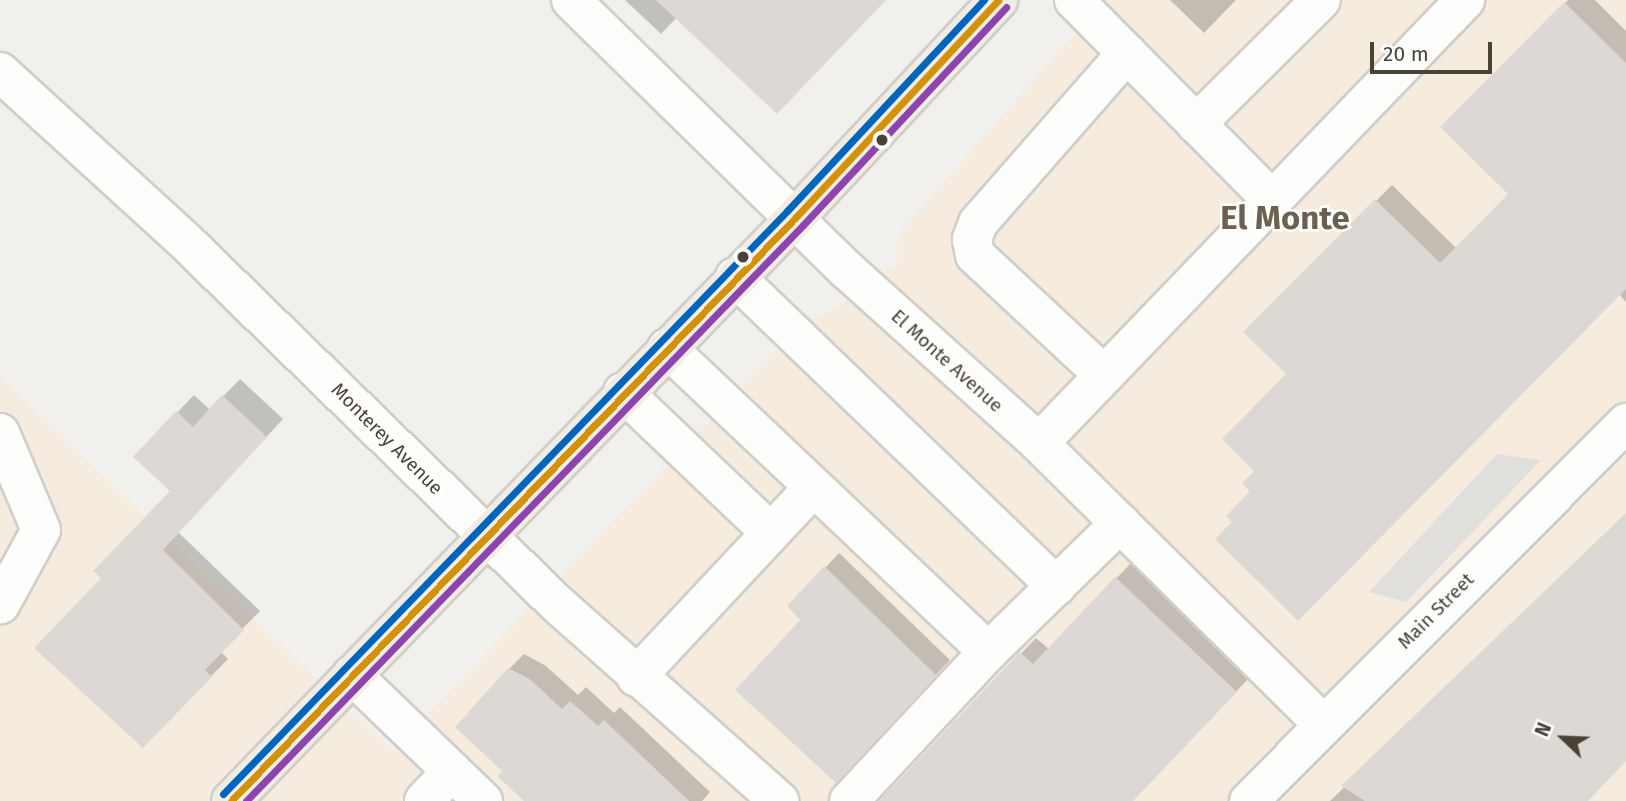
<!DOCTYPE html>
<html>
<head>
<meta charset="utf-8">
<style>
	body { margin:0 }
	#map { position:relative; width:1626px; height:801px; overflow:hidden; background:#f2f0ec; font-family:"Fira Sans",sans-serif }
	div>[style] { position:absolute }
	.commercial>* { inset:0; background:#f5ecdf }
	.parking>* { inset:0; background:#e1dfdc }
	.shadow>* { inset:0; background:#0003 }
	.building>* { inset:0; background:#dcd9d4 }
	.roads { filter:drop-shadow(2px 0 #d0cec9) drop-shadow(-2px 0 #d0cec9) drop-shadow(0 2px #d0cec9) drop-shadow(0 -2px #d0cec9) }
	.minor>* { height:38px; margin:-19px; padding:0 19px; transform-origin:19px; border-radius:19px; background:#fdfdfc }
	.major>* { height:38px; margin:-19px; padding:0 19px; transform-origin:19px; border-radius:19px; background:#f2ede4 }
	.bus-1>* { height:7px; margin:-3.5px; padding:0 3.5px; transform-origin:3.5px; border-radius:3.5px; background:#d4920b }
	.bus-2>* { height:7px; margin:-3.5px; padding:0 3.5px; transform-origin:3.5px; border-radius:3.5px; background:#8e44ad }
	.bus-3>* { height:7px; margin:-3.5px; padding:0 3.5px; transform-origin:3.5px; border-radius:3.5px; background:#0065bd }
	.dots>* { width:19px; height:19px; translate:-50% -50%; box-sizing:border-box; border:4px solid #fff; border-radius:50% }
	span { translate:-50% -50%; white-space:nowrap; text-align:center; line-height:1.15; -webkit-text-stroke:5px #fff; paint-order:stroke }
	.street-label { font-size:19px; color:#494237 }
	.town-label { font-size:33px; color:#6c604e; font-weight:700 }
	.north { position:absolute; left:1528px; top:703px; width:70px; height:70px; -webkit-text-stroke:5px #fff; paint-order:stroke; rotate:293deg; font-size:19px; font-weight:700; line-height:28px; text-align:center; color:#494237 }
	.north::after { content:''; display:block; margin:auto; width:24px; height:32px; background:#494237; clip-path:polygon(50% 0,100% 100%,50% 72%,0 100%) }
	.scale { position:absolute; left:1370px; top:42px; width:122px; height:32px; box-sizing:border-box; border:4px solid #494237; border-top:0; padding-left:9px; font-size:21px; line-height:24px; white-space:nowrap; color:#494237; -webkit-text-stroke:5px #fff; paint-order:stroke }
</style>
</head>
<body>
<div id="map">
	<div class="commercial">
		<i style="clip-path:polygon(1105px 0,1626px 0,1626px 801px,0 801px,0 379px,393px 752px,806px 320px,830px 313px,897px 263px,898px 235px)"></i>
	</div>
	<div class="parking">
		<i style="clip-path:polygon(1497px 454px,1541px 460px,1406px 602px,1369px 592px)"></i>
	</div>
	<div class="shadow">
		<i style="clip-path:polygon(625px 0,885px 0,677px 17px,661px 34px)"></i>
		<i style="clip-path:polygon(1170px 0,1236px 0,1204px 33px)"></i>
		<i style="clip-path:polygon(1568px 0,1595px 0,1626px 31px,1626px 302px,1619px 294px,1234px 522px,1252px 491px,1288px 374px,1246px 332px,1392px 185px,1457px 249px,1511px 194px,1443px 127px)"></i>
		<i style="clip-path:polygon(240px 379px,283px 419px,178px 532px,260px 611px,220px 651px,228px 659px,143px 745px,104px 578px,172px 491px,135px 457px,194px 395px,210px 410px)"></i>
		<i style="clip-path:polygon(1626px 515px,1626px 759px,1586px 801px,1330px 801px)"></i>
		<i style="clip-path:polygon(839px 553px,950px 660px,850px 766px,825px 568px)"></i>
		<i style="clip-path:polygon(1131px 563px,1251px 676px,1132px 801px,881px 801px,1036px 638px,1049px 649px)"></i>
		<i style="clip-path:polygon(524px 654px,546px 666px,578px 695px,586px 687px,614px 713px,620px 707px,710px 792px,702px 801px,527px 801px,504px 771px,509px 669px)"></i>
	</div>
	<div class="building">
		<i style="clip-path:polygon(656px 0,886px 0,777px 114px)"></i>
		<i style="clip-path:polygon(1564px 2px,1626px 63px,1626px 289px,1298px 621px,1215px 539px,1232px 522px,1226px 516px,1250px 491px,1242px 483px,1254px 471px,1222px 439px,1286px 374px,1243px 332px,1375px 199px,1440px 263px,1508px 194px,1440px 127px)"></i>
		<i style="clip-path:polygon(222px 395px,267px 437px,163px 550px,244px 630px,205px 670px,212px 677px,143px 748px,34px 648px,101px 578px,93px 571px,170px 491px,133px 457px,176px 411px,193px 427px)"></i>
		<i style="clip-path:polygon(1626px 513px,1626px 761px,1588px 801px,1365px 801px,1341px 786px)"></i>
		<i style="clip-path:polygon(824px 566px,936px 675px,836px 783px,735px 690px,800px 620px,787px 606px)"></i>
		<i style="clip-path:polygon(1115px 577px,1237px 692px,1133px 801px,879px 801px,1020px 652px,1033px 664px)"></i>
		<i style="clip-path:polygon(508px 668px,531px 680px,562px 709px,570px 701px,598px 726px,604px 720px,689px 801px,524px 801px,497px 776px,502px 771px,455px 727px)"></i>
	</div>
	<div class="roads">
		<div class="minor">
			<i style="left:571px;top:0;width:386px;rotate:44.4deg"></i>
			<i style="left:847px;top:270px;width:258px;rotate:42deg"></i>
			<i style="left:1039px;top:443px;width:398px;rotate:44.7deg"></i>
			<i style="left:1074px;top:0;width:281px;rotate:45.3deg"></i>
			<i style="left:0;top:72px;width:251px;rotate:42.4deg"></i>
			<i style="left:185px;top:241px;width:517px;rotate:44.29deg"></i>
			<i style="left:555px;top:602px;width:300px;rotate:41.6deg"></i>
			<i style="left:1196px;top:124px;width:176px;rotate:-44.8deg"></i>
			<i style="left:735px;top:277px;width:446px;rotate:43.9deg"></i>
			<i style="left:667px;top:348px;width:442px;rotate:43.4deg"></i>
			<i style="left:1104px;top:375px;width:176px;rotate:-137.1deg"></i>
			<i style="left:975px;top:255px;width:16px;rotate:-101deg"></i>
			<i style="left:972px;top:239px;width:17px;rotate:-69deg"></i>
			<i style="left:978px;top:223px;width:226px;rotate:-48.8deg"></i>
			<i style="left:623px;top:392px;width:203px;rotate:43.6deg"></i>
			<i style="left:0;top:433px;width:105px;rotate:67.1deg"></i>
			<i style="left:41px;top:530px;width:85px;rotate:118.7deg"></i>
			<i style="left:1039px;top:443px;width:615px;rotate:-46.12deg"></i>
			<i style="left:352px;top:675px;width:182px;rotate:43.9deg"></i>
			<i style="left:636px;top:677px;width:259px;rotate:-46.9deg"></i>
			<i style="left:424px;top:801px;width:41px;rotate:-47deg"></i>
			<i style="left:849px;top:801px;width:204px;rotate:-47deg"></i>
			<i style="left:988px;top:652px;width:185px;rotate:-44.3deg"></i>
			<i style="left:1249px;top:801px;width:534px;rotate:-45.08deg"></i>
		</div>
		<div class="major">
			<i style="left:231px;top:801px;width:811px;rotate:-45.95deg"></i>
			<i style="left:795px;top:218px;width:298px;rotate:-47deg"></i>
		</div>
	</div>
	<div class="bus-1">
		<i style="left:231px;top:801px;width:811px;rotate:-45.95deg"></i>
		<i style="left:795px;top:218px;width:298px;rotate:-47deg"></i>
	</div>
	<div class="bus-2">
		<i style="left:246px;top:801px;width:801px;rotate:-45.96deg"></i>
		<i style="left:803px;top:225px;width:298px;rotate:-47deg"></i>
	</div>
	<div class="bus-3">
		<i style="left:223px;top:794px;width:811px;rotate:-45.95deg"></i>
		<i style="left:787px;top:211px;width:289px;rotate:-47deg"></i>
	</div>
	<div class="dots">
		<i style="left:882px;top:140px;background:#494237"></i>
		<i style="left:743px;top:257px;background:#494237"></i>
	</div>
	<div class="street-label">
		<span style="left:947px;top:361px;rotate:42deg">El Monte Avenue</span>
		<span style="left:387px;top:439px;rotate:45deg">Monterey Avenue</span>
		<span style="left:1436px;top:611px;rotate:-45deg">Main Street</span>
	</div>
	<div class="town-label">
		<span style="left:1285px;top:219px">El Monte</span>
	</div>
	<div class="north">N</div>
	<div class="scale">20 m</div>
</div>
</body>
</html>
